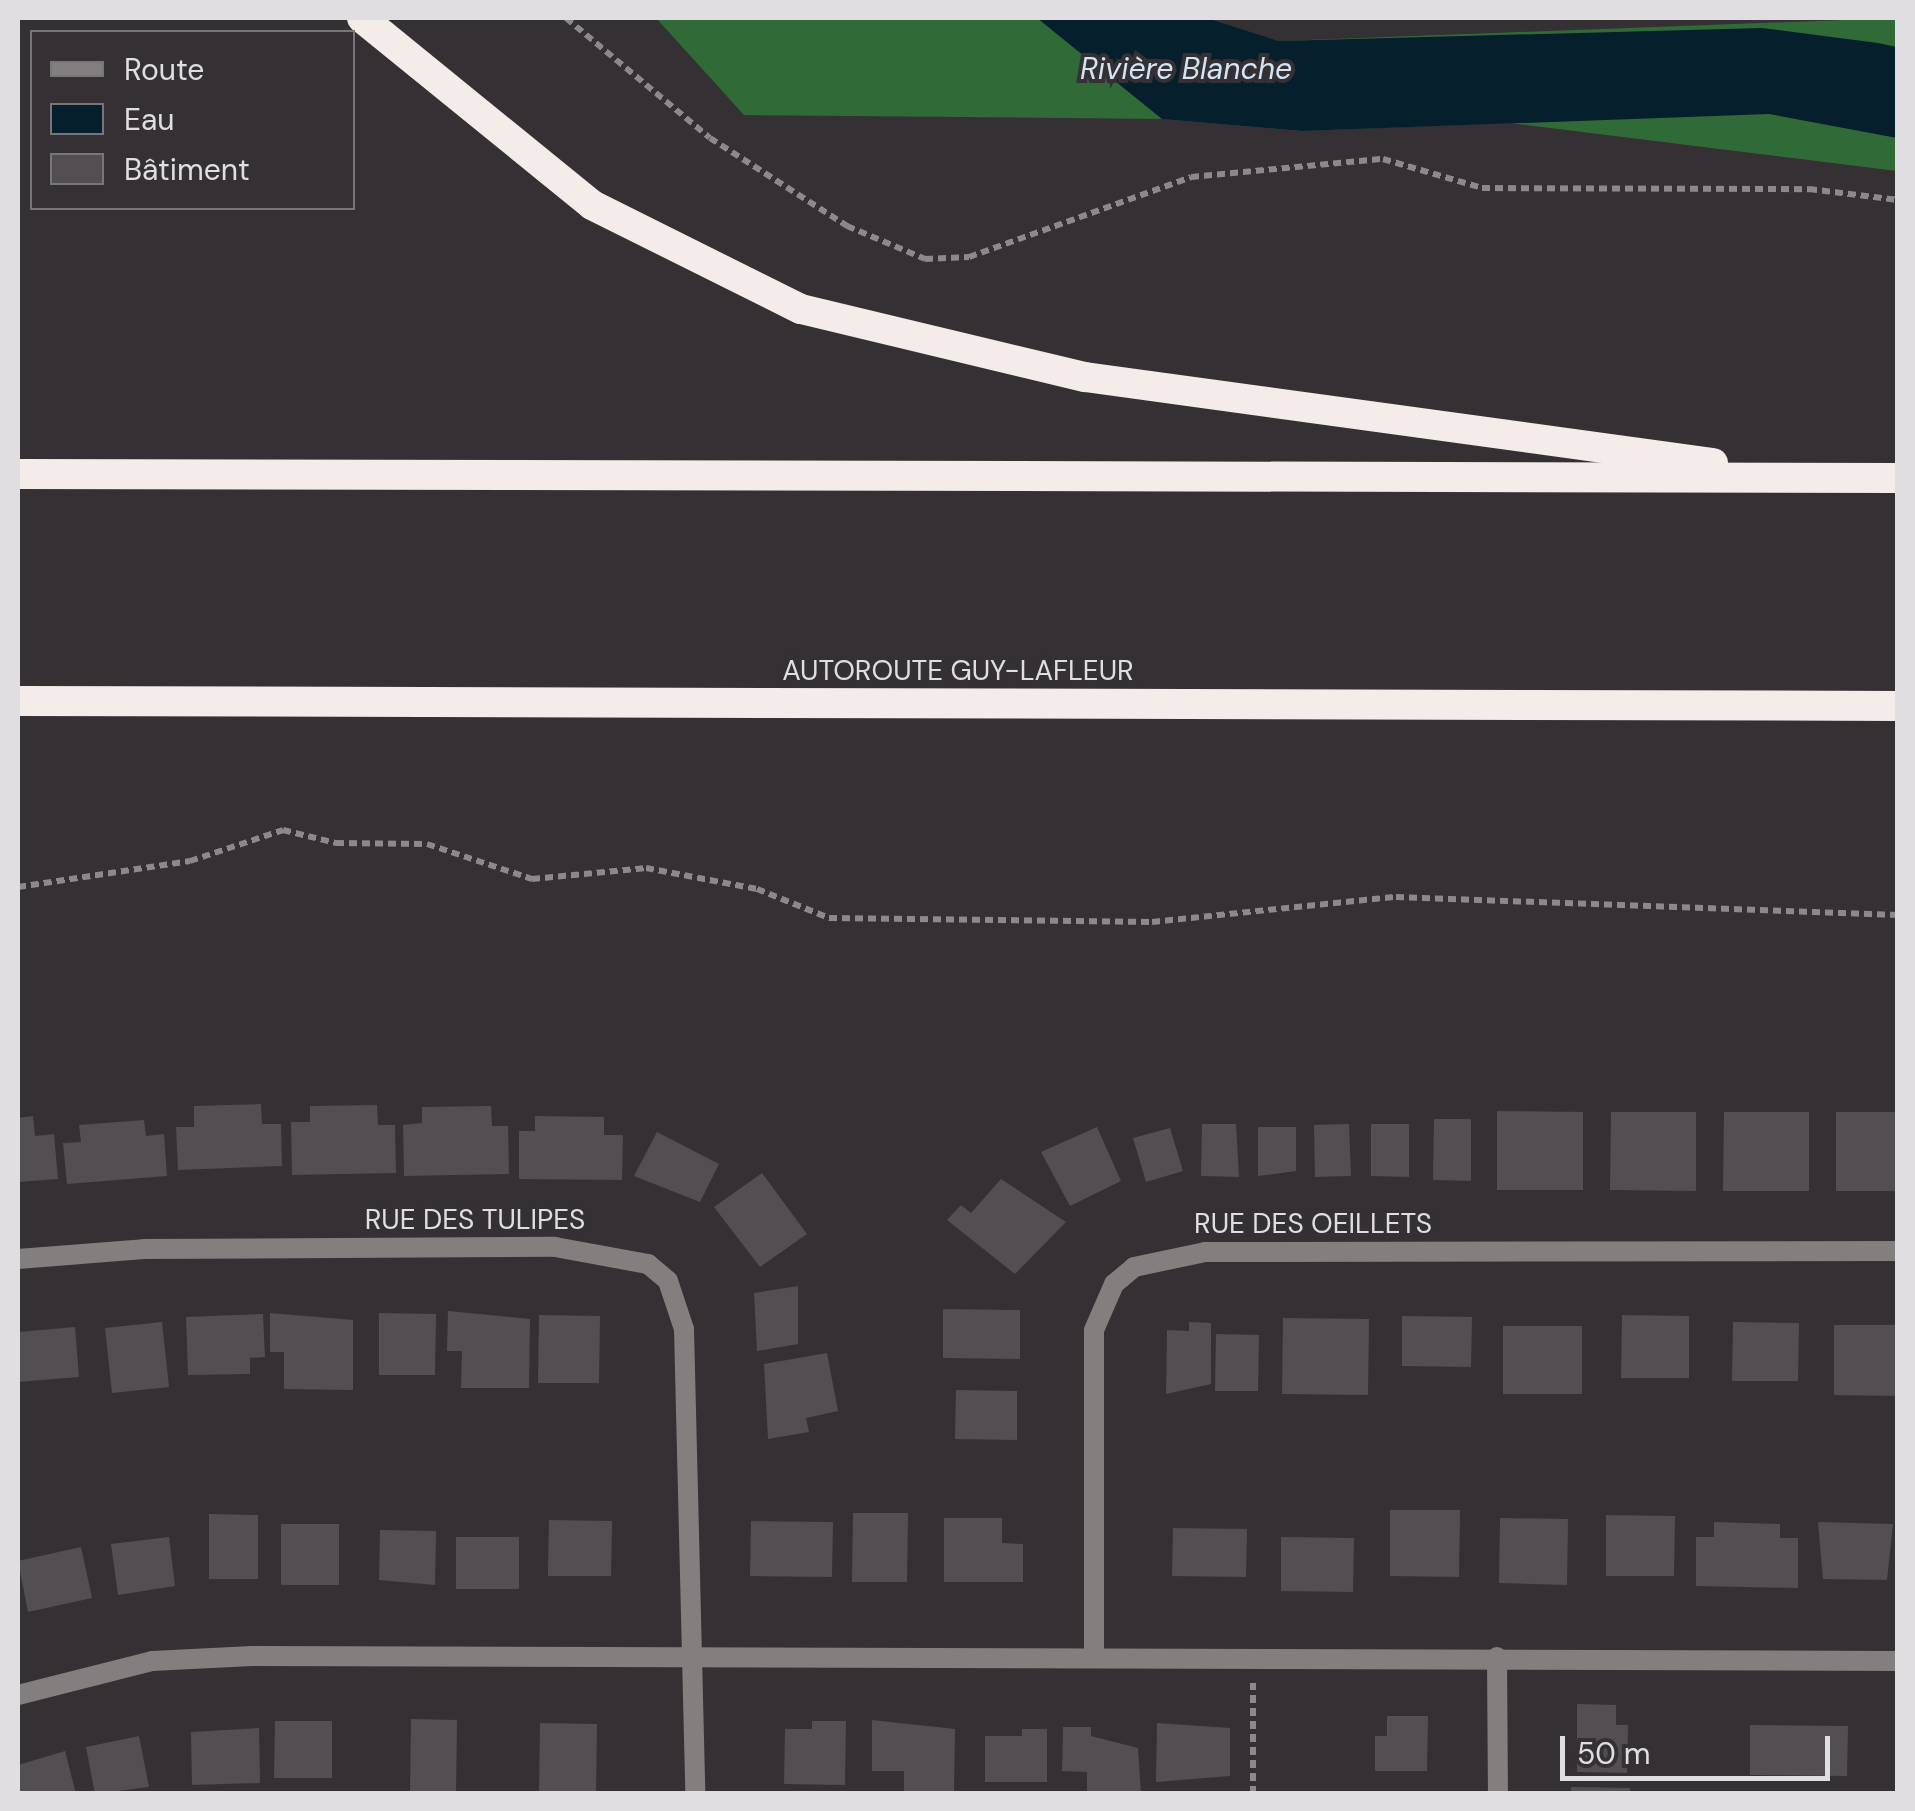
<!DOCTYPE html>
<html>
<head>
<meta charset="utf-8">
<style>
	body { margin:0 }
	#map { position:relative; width:1915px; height:1811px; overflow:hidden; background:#343034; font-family:"DM Sans",sans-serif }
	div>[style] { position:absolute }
	.forest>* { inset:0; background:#306b37 }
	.water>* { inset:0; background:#061f2d }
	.building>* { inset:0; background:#534e52 }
	.path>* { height:6px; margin-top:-3px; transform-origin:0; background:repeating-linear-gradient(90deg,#8c888c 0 8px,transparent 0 13px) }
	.street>* { height:20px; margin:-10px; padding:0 10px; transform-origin:10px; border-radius:10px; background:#827f7e }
	.highway>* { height:30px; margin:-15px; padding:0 15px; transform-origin:15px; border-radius:15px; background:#f3ece8 }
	span { translate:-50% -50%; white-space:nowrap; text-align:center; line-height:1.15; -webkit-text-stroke:8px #343034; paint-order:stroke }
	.street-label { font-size:28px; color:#e1dee1 }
	.water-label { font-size:30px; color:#d3e5f2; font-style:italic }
	.frame { position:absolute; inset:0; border:20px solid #e1dee1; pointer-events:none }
	.legend { position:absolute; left:30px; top:30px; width:325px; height:180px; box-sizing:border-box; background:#343034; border:2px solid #797679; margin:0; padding:12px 18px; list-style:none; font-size:30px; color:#e1dee1 }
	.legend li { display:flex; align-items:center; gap:20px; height:50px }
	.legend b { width:50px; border:2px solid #797679 }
	.scale { position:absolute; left:1560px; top:1736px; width:270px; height:45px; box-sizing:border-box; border:5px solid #e1dee1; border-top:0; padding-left:12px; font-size:30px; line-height:35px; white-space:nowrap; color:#e1dee1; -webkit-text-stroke:8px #343034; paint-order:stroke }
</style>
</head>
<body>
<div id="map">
	<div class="forest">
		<i style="clip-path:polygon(656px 18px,1207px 18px,1279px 41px,1897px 18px,1897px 171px,1509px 123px,1302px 131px,1162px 119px,744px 115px)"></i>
	</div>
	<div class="water">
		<i style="clip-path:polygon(1037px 18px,1207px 18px,1279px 41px,1762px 28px,1878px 43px,1897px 47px,1897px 138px,1769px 114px,1302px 131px,1162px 119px)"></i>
	</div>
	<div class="building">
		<i style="clip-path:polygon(261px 1104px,262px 1124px,281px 1124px,282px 1166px,178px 1170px,176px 1127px,194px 1127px,194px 1106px)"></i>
		<i style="clip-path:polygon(377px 1105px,378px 1125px,395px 1125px,396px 1173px,292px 1175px,291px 1122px,310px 1122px,310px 1106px)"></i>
		<i style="clip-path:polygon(491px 1106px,492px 1126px,508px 1126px,509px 1174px,404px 1176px,403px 1125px,422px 1123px,422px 1107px)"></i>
		<i style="clip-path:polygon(1497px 1111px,1583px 1112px,1583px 1190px,1497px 1190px)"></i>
		<i style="clip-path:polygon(1611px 1112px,1696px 1112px,1696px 1191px,1610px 1190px)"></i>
		<i style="clip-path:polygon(1724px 1112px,1809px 1112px,1809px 1191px,1723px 1191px)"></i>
		<i style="clip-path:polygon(1836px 1112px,1898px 1112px,1898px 1191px,1836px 1191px)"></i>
		<i style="clip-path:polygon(33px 1116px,35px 1136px,54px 1134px,58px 1179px,18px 1182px,18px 1118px)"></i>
		<i style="clip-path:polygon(535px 1116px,604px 1117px,604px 1135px,623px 1135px,622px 1180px,519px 1179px,519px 1131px,535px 1131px)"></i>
		<i style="clip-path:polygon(1434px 1119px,1471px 1119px,1471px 1181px,1433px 1180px)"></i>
		<i style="clip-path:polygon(144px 1120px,146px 1136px,164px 1134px,167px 1176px,67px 1184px,63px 1143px,81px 1142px,79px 1125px)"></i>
		<i style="clip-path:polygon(1202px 1124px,1236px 1124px,1239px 1177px,1201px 1176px)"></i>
		<i style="clip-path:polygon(1349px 1124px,1351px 1176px,1315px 1177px,1314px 1125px)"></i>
		<i style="clip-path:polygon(1371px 1124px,1409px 1124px,1409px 1177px,1371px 1176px)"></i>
		<i style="clip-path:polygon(1097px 1127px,1121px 1181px,1070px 1206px,1041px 1152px)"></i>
		<i style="clip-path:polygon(1258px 1127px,1296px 1127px,1296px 1171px,1258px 1176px)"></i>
		<i style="clip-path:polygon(1170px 1128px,1183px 1171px,1146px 1182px,1133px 1138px)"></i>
		<i style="clip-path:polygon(657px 1132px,719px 1164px,700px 1202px,634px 1176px)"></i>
		<i style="clip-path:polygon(762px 1173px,807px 1234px,760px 1267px,714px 1207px)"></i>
		<i style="clip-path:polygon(1001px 1179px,1066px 1222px,1015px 1274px,947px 1220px,961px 1205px,971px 1213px)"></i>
		<i style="clip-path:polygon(798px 1286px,798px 1344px,757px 1351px,754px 1293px)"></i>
		<i style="clip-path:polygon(943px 1309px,1020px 1310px,1020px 1359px,943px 1358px)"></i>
		<i style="clip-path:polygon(448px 1311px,530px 1319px,529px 1388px,461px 1388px,462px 1351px,447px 1351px)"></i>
		<i style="clip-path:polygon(270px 1313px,353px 1320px,353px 1390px,284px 1389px,284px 1352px,270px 1352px)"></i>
		<i style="clip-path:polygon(379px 1313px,436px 1314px,435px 1375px,379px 1375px)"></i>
		<i style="clip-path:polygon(263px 1314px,265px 1357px,250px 1358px,250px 1374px,188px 1375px,186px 1317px)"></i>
		<i style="clip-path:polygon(539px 1315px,600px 1316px,599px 1383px,538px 1383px)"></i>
		<i style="clip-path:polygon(1622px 1315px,1689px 1316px,1689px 1378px,1621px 1378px)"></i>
		<i style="clip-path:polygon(1402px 1316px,1472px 1317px,1471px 1367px,1402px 1366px)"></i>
		<i style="clip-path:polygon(1283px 1318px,1369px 1319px,1368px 1395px,1282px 1394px)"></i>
		<i style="clip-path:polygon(162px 1322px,169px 1387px,112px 1393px,105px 1328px)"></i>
		<i style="clip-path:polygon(1189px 1322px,1211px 1323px,1211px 1384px,1166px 1394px,1167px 1330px,1189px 1331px)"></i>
		<i style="clip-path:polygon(1733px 1322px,1799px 1323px,1798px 1381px,1732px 1381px)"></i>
		<i style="clip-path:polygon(1834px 1325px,1898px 1325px,1898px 1396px,1834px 1395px)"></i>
		<i style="clip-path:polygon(1503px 1326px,1582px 1326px,1582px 1394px,1503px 1394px)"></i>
		<i style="clip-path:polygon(75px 1327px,79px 1377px,18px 1382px,18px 1332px)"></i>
		<i style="clip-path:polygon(1216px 1334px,1259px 1335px,1258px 1391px,1215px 1391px)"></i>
		<i style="clip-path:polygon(827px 1353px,838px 1411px,806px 1418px,809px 1432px,768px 1439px,764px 1364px)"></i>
		<i style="clip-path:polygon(956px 1390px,1017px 1391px,1017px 1440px,955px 1439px)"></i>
		<i style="clip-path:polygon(1390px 1510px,1460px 1510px,1459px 1577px,1390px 1576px)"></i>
		<i style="clip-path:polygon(853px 1513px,908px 1513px,907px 1582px,852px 1582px)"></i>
		<i style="clip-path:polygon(209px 1514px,258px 1515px,258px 1579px,209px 1579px)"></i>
		<i style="clip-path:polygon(1606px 1515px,1675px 1516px,1674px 1576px,1606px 1576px)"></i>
		<i style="clip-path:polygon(944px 1518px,1002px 1518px,1002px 1543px,1023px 1544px,1023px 1582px,944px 1582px)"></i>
		<i style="clip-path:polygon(1500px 1518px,1568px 1519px,1567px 1585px,1499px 1583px)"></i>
		<i style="clip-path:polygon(549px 1520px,612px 1521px,611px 1576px,548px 1576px)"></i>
		<i style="clip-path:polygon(751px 1521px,833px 1522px,832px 1577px,750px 1576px)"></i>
		<i style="clip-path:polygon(1714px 1522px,1780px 1524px,1780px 1538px,1798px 1538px,1798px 1588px,1696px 1586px,1696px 1537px,1714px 1537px)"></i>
		<i style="clip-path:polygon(1818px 1522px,1893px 1524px,1887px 1580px,1823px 1579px)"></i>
		<i style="clip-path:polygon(281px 1524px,339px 1524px,339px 1585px,281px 1585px)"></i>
		<i style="clip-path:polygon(1173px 1528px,1247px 1529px,1246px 1577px,1172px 1576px)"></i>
		<i style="clip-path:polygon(380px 1530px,436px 1531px,435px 1585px,379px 1580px)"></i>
		<i style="clip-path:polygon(169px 1537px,175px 1586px,118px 1595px,111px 1544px)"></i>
		<i style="clip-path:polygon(456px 1537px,519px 1537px,519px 1589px,456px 1589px)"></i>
		<i style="clip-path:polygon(1281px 1537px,1354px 1538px,1353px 1592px,1281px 1591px)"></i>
		<i style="clip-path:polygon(81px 1547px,92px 1598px,28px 1612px,18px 1561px)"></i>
		<i style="clip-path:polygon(1577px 1704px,1616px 1705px,1616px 1725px,1628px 1725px,1627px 1773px,1577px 1772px)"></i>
		<i style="clip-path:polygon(1387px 1716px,1428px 1716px,1427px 1771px,1375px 1771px,1375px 1736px,1387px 1736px)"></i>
		<i style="clip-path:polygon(411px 1719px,457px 1720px,456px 1794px,410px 1794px)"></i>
		<i style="clip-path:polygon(872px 1720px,955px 1729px,954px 1794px,904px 1794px,904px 1771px,872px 1771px)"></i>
		<i style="clip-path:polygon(275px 1721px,332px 1721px,332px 1778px,274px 1778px)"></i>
		<i style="clip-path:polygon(812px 1721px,846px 1721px,845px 1785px,784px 1784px,785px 1729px,812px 1729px)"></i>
		<i style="clip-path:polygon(540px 1723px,597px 1724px,596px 1794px,539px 1794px)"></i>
		<i style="clip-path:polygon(1157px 1723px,1230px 1728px,1230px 1776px,1156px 1782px)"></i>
		<i style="clip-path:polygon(1750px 1725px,1848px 1726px,1847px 1776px,1750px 1775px)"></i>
		<i style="clip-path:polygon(1063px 1727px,1091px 1727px,1091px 1736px,1138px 1748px,1141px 1794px,1087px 1794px,1087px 1772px,1062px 1771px)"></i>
		<i style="clip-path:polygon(259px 1728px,260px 1783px,192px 1785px,191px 1732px)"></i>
		<i style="clip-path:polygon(1022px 1729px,1047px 1729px,1047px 1782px,985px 1782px,985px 1736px,1022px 1736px)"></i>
		<i style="clip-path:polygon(139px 1736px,149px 1787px,95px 1794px,86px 1747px)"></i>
		<i style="clip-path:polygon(65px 1751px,76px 1794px,18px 1794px,18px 1765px)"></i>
		<i style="clip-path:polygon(1571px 1787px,1630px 1788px,1630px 1794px,1571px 1794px)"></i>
	</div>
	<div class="path">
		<i style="left:566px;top:18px;width:187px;rotate:39.8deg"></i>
		<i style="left:710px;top:138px;width:163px;rotate:32.7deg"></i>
		<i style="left:847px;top:226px;width:85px;rotate:22.9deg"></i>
		<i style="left:925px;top:259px;width:44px;rotate:-2.6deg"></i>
		<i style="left:969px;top:257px;width:236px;rotate:-19.8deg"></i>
		<i style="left:1191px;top:177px;width:193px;rotate:-5.4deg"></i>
		<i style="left:1383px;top:159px;width:103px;rotate:16.3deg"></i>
		<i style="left:1482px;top:188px;width:327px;rotate:0.2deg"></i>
		<i style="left:1809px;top:189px;width:90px;rotate:7deg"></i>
		<i style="left:18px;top:887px;width:174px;rotate:-8.6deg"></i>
		<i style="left:190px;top:861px;width:98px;rotate:-18.4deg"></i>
		<i style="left:283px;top:830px;width:55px;rotate:13.8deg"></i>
		<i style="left:336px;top:843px;width:91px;rotate:0.6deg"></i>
		<i style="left:427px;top:844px;width:111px;rotate:18.4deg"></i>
		<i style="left:532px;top:879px;width:115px;rotate:-5.5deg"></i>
		<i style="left:646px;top:868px;width:113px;rotate:10.7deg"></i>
		<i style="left:757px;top:889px;width:78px;rotate:21.9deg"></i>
		<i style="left:829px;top:918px;width:323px;rotate:0.7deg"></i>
		<i style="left:1152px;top:922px;width:245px;rotate:-5.9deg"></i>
		<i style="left:1396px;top:897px;width:502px;rotate:2.05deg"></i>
		<i style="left:1253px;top:1794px;width:111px;rotate:-90deg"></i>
	</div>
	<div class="street">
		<i style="left:18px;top:1259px;width:126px;rotate:-4.5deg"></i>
		<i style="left:144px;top:1249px;width:411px;rotate:-0.3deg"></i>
		<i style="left:555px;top:1247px;width:95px;rotate:10.4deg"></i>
		<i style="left:648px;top:1264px;width:26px;rotate:40deg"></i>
		<i style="left:668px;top:1281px;width:51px;rotate:71.6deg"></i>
		<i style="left:684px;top:1329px;width:465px;rotate:88.6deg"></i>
		<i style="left:1094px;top:1655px;width:325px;rotate:-90deg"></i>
		<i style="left:1094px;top:1330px;width:50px;rotate:-66.5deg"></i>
		<i style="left:1114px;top:1284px;width:26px;rotate:-40deg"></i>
		<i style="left:1134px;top:1267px;width:73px;rotate:-11.9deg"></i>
		<i style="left:1205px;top:1252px;width:693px;rotate:-0.08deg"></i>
		<i style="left:1497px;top:1657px;width:137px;rotate:89.6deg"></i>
		<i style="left:18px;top:1695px;width:138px;rotate:-14.2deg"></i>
		<i style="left:152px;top:1661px;width:100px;rotate:-2.9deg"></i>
		<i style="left:252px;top:1656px;width:1646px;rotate:0.17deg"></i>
	</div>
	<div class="highway">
		<i style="left:362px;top:18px;width:296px;rotate:39.1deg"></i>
		<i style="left:592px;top:205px;width:233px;rotate:26.5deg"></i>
		<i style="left:801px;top:309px;width:292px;rotate:13.5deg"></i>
		<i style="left:1085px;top:377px;width:634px;rotate:7.8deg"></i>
		<i style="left:18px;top:474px;width:1880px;rotate:0.12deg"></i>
		<i style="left:18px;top:701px;width:1880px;rotate:0.15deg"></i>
	</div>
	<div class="street-label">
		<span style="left:958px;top:671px">AUTOROUTE GUY-LAFLEUR</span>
		<span style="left:475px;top:1220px">RUE DES TULIPES</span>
		<span style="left:1313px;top:1224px">RUE DES OEILLETS</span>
	</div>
	<div class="water-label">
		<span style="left:1186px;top:69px">Rivière Blanche</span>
	</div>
	<div class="frame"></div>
	<ul class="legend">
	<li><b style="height:12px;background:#827f7e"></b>Route</li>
	<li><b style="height:28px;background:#061f2d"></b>Eau</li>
	<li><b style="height:28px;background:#534e52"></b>Bâtiment</li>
	</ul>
	<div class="scale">50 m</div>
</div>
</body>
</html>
